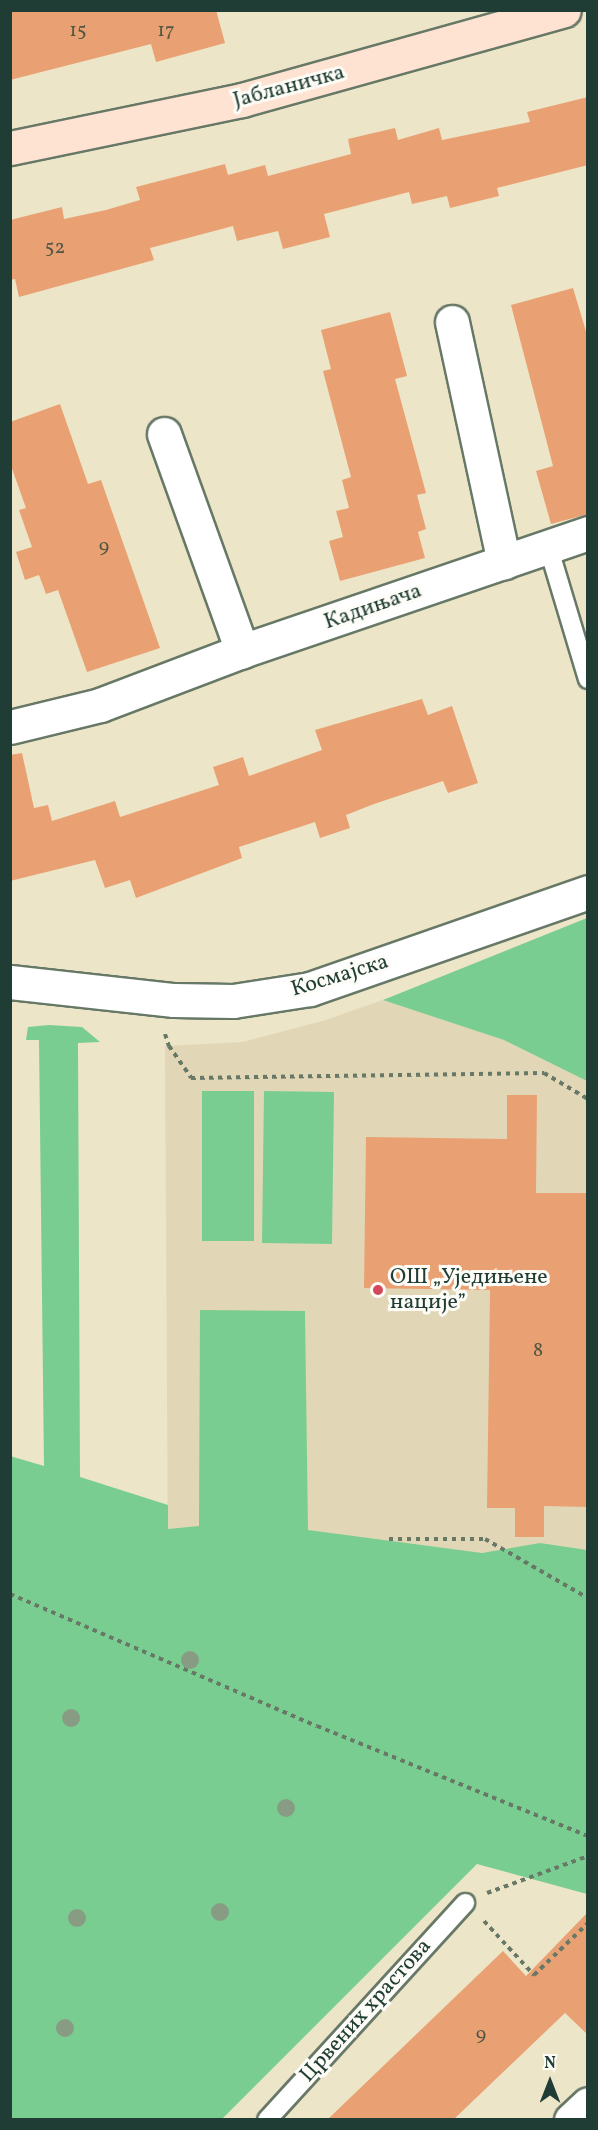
<!DOCTYPE html>
<html>
<head>
<meta charset="utf-8">
<style>
	body { margin:0 }
	#map { position:relative; width:598px; height:2130px; overflow:hidden; background:#ece5c7; font-family:Vollkorn,serif }
	div>[style] { position:absolute }
	.built>* { inset:0; background:#e1d7b7 }
	.green>* { inset:0; background:#7acd90 }
	.building>* { inset:0; background:#e9a173 }
	.path>* { height:4px; margin-top:-2px; transform-origin:0; background:repeating-linear-gradient(90deg,#677867 0 4.5px,transparent 0 9px) }
	.roads { filter:drop-shadow(2px 0 #677867) drop-shadow(-2px 0 #677867) drop-shadow(0 2px #677867) drop-shadow(0 -2px #677867) }
	.lane>* { height:18px; margin:-9px; padding:0 9px; transform-origin:9px; border-radius:9px; background:#fff }
	.street>* { height:33px; margin:-16.5px; padding:0 16.5px; transform-origin:16.5px; border-radius:16.5px; background:#fff }
	.secondary>* { height:33px; margin:-16.5px; padding:0 16.5px; transform-origin:16.5px; border-radius:16.5px; background:#fee3d2 }
	.trees>* { width:18px; height:18px; margin:-9px; border-radius:50%; background:#889c83 }
	.dots>* { width:16px; height:16px; translate:-50% -50%; box-sizing:border-box; border:3px solid #fdfcf7; border-radius:50% }
	span { translate:-50% -50%; white-space:nowrap; text-align:center; line-height:1.15; -webkit-text-stroke:6px #fdfcf7; paint-order:stroke }
	.number-label { font-size:20px; color:#525644 }
	.number-label span { -webkit-text-stroke-width:0 }
	.street-label { font-size:22px; color:#1f3d34 }
	.poi-label { font-size:22px; color:#1f3d34 }
	.left { translate:0 -50%; text-align:left }
	.frame { position:absolute; inset:0; border:12px solid #1f3d34; pointer-events:none }
	.north { position:absolute; left:520px; top:2052px; width:60px; height:60px; -webkit-text-stroke:4px #fdfcf7; paint-order:stroke; rotate:0deg; font-size:16px; font-weight:700; line-height:24px; text-align:center; color:#1f3d34 }
	.north::after { content:''; display:block; margin:auto; width:21px; height:27px; background:#1f3d34; clip-path:polygon(50% 0,100% 100%,50% 72%,0 100%) }
</style>
</head>
<body>
<div id="map">
	<div class="built">
		<i style="clip-path:polygon(587px 918px,587px 1657px,168px 1564px,165px 1046px,243px 1042px,326px 1020px,425px 985px)"></i>
	</div>
	<div class="green">
		<i style="clip-path:polygon(587px 918px,587px 1081px,504px 1040px,383px 1000px)"></i>
		<i style="clip-path:polygon(49px 1025px,82px 1027px,100px 1042px,78px 1043px,80px 1477px,168px 1505px,168px 1529px,199px 1526px,200px 1310px,305px 1311px,308px 1530px,482px 1553px,540px 1543px,587px 1550px,587px 1894px,477px 1864px,222px 2119px,11px 2119px,10px 1456px,44px 1466px,39px 1040px,26px 1040px,28px 1027px)"></i>
		<i style="clip-path:polygon(202px 1091px,254px 1091px,254px 1241px,202px 1241px)"></i>
		<i style="clip-path:polygon(264px 1091px,334px 1092px,332px 1244px,262px 1243px)"></i>
	</div>
	<div class="building">
		<i style="clip-path:polygon(10px 10px,216px 10px,225px 43px,156px 62px,151px 44px,10px 80px)"></i>
		<i style="clip-path:polygon(588px 97px,588px 165px,497px 188px,499px 196px,450px 208px,447px 196px,412px 204px,409px 192px,324px 214px,330px 237px,283px 249px,278px 231px,237px 241px,233px 226px,150px 248px,154px 260px,19px 297px,15px 279px,10px 280px,10px 220px,62px 207px,64px 219px,106px 210px,140px 200px,136px 187px,225px 164px,228px 175px,265px 165px,268px 176px,351px 154px,348px 139px,395px 128px,398px 140px,439px 128px,442px 140px,530px 122px,527px 112px)"></i>
		<i style="clip-path:polygon(573px 288px,588px 338px,588px 514px,551px 524px,536px 471px,553px 466px,511px 305px)"></i>
		<i style="clip-path:polygon(390px 312px,407px 376px,395px 379px,426px 493px,417px 495px,426px 529px,418px 532px,425px 558px,340px 581px,329px 541px,343px 537px,336px 511px,349px 508px,342px 480px,351px 477px,323px 371px,331px 369px,321px 330px)"></i>
		<i style="clip-path:polygon(60px 404px,88px 484px,101px 480px,160px 648px,87px 672px,58px 590px,46px 594px,39px 575px,25px 580px,16px 552px,32px 547px,19px 510px,26px 508px,10px 463px,10px 422px)"></i>
		<i style="clip-path:polygon(422px 699px,428px 715px,452px 706px,478px 783px,448px 793px,443px 781px,374px 804px,346px 815px,350px 828px,320px 838px,315px 822px,239px 847px,242px 858px,136px 898px,130px 880px,105px 888px,95px 860px,10px 881px,10px 755px,22px 753px,34px 808px,48px 805px,52px 821px,115px 801px,120px 817px,219px 785px,213px 767px,243px 757px,249px 776px,322px 750px,315px 730px)"></i>
		<i style="clip-path:polygon(507px 1095px,537px 1095px,536px 1193px,588px 1193px,588px 1507px,544px 1506px,544px 1537px,515px 1537px,515px 1508px,487px 1508px,490px 1290px,364px 1288px,366px 1137px,507px 1139px)"></i>
		<i style="clip-path:polygon(588px 1912px,588px 2035px,565px 2013px,453px 2120px,327px 2120px,503px 1951px,526px 1976px)"></i>
	</div>
	<div class="path">
		<i style="left:165px;top:1034px;width:13px;rotate:72deg"></i>
		<i style="left:169px;top:1046px;width:39px;rotate:55deg"></i>
		<i style="left:191px;top:1078px;width:353px;rotate:-0.8deg"></i>
		<i style="left:544px;top:1073px;width:51px;rotate:30.6deg"></i>
		<i style="left:389px;top:1539px;width:96px"></i>
		<i style="left:485px;top:1539px;width:119px;rotate:29.8deg"></i>
		<i style="left:10px;top:1594px;width:334px;rotate:23.3deg"></i>
		<i style="left:317px;top:1726px;width:292px;rotate:22.1deg"></i>
		<i style="left:487px;top:1893px;width:108px;rotate:-20.1deg"></i>
		<i style="left:484px;top:1921px;width:74px;rotate:47.2deg"></i>
		<i style="left:534px;top:1975px;width:75px;rotate:-43.9deg"></i>
	</div>
	<div class="roads">
		<div class="lane">
			<i style="left:548px;top:546px;width:139px;rotate:73.3deg"></i>
			<i style="left:267px;top:2120px;width:294px;rotate:-47.6deg"></i>
		</div>
		<div class="street">
			<i style="left:452px;top:322px;width:246px;rotate:77.8deg"></i>
			<i style="left:164px;top:434px;width:231px;rotate:70.2deg"></i>
			<i style="left:10px;top:727px;width:93px;rotate:-13.7deg"></i>
			<i style="left:100px;top:705px;width:152px;rotate:-20.8deg"></i>
			<i style="left:242px;top:651px;width:366px;rotate:-18.8deg"></i>
			<i style="left:10px;top:982px;width:165px;rotate:6.3deg"></i>
			<i style="left:174px;top:1000px;width:59px;rotate:1deg"></i>
			<i style="left:233px;top:1001px;width:78px;rotate:-8.9deg"></i>
			<i style="left:310px;top:989px;width:294px;rotate:-19.2deg"></i>
			<i style="left:571px;top:2120px;width:23px;rotate:-43deg"></i>
		</div>
		<div class="secondary">
			<i style="left:10px;top:148px;width:237px;rotate:-11.7deg"></i>
			<i style="left:242px;top:100px;width:334px;rotate:-15.6deg"></i>
		</div>
	</div>
	<div class="trees">
		<i style="left:190px;top:1660px"></i>
		<i style="left:71px;top:1718px"></i>
		<i style="left:286px;top:1808px"></i>
		<i style="left:220px;top:1912px"></i>
		<i style="left:77px;top:1918px"></i>
		<i style="left:65px;top:2028px"></i>
	</div>
	<div class="dots">
		<i style="left:378px;top:1290px;background:#d1495b"></i>
	</div>
	<div class="number-label">
		<span style="left:78px;top:31px">15</span>
		<span style="left:166px;top:31px">17</span>
		<span style="left:55px;top:248px">52</span>
		<span style="left:104px;top:547px">9</span>
		<span style="left:538px;top:1351px">8</span>
		<span style="left:481px;top:2035px">9</span>
	</div>
	<div class="street-label">
		<span style="left:289px;top:87px;rotate:-15deg">Јабланичка</span>
		<span style="left:373px;top:607px;rotate:-19deg">Кадињача</span>
		<span style="left:340px;top:976px;rotate:-17deg">Космајска</span>
		<span style="left:366px;top:2011px;rotate:-48deg">Црвених храстова</span>
	</div>
	<div class="poi-label">
		<span class="left" style="left:390px;top:1290px">ОШ „Уједињене<br>нације”</span>
	</div>
	<div class="frame"></div>
	<div class="north">N</div>
</div>
</body>
</html>
